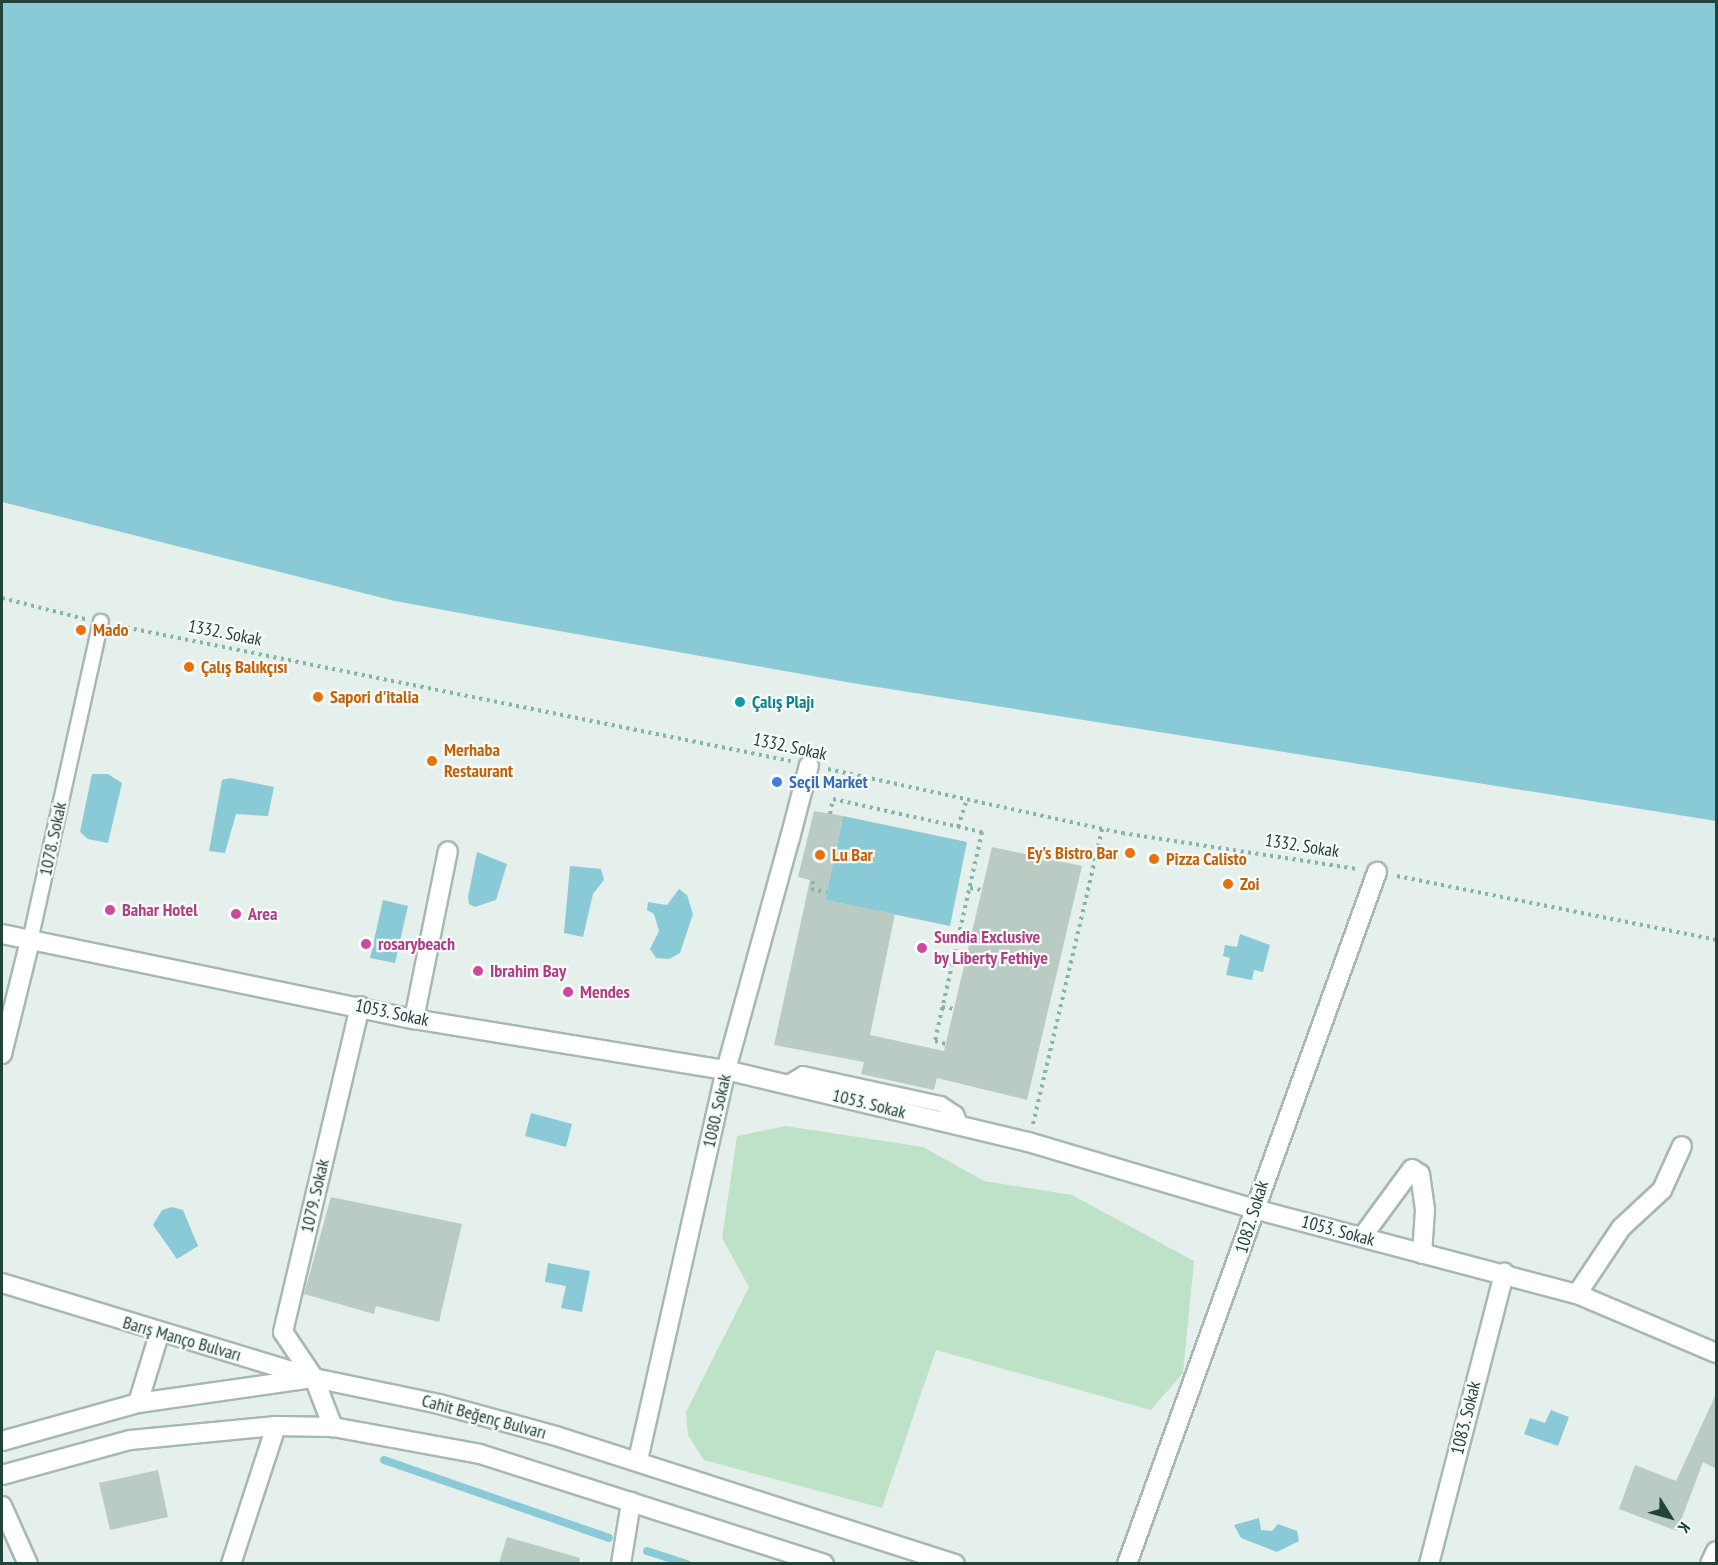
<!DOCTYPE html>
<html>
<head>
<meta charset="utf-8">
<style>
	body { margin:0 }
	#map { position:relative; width:1718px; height:1565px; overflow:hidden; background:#e5efeb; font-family:"PT Sans Narrow",sans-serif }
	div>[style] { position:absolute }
	.green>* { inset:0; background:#bde2c8 }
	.water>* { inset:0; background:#8acad7 }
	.stream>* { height:8px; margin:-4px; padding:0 4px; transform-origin:4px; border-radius:4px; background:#8acad7 }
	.building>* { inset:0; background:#bacbc4 }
	.path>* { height:4px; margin-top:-2px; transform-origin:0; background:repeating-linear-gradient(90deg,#84b5a6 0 3px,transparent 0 7.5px) }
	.roads { filter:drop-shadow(2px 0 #a7b8b3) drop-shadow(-2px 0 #a7b8b3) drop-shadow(0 2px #a7b8b3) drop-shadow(0 -2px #a7b8b3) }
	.service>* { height:14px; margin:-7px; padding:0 7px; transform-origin:7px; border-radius:7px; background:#fff }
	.pedestrian>* { height:18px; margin:-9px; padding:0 9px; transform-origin:9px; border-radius:9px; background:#fff }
	.minor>* { height:18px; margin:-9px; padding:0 9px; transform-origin:9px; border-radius:9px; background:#fff }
	.tertiary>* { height:18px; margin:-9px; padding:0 9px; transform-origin:9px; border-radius:9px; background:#fff }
	.secondary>* { height:18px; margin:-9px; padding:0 9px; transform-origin:9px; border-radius:9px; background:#fff }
	.dots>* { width:16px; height:16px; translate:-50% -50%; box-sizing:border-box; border:3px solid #f7fbf9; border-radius:50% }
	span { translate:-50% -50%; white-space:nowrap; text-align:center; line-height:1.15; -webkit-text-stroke:4.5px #f7fbf9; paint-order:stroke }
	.food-label { font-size:18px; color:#c56008; font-weight:700 }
	.left { translate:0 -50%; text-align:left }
	.right { translate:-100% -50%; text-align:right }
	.street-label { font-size:18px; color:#22433b }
	.culture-label { font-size:18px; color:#0d838f; font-weight:700 }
	.shop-label { font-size:18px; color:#366cbe; font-weight:700 }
	.hotel-label { font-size:18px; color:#b23c85; font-weight:700 }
	.frame { position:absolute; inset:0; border:3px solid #22433b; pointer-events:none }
	.north { position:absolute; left:1640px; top:1487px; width:60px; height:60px; -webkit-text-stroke:4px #f7fbf9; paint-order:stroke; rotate:127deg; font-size:16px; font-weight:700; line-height:24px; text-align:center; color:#22433b }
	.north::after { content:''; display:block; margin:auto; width:21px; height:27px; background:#22433b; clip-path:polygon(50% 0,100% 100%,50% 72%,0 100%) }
</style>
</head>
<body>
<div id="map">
	<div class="green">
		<i style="clip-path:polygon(786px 1126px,923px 1147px,984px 1181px,1072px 1195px,1194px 1261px,1183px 1373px,1151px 1410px,936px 1350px,882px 1508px,704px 1460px,688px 1435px,686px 1412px,749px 1287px,722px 1238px,737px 1136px)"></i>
	</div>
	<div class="water">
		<i style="clip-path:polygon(2px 2px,1716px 2px,1716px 821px,852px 683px,531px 626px,395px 601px,2px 502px)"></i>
		<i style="clip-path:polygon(92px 774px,108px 774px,122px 783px,108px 843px,88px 839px,80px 832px)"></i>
		<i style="clip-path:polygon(230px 778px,274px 787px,268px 816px,236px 814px,225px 853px,209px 851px,222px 780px)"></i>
		<i style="clip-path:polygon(843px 816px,967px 842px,950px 926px,825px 900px)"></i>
		<i style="clip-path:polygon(477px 852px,507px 864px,496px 900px,475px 907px,469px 904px,468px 897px)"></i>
		<i style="clip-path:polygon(570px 866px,601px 869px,604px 880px,593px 894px,583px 937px,564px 933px)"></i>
		<i style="clip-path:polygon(679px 889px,687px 895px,693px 914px,680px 953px,669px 959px,656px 958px,650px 949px,659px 931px,654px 914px,647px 910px,648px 902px,667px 905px)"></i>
		<i style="clip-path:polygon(383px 900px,408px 906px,395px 963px,370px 958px)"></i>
		<i style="clip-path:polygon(1240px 934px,1270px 945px,1263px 972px,1254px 970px,1252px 980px,1226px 975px,1230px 958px,1223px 956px,1225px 945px,1237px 947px)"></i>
		<i style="clip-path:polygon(531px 1113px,572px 1124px,566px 1147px,525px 1136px)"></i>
		<i style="clip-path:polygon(172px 1207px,183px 1210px,198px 1246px,177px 1259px,153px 1225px,162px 1210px)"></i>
		<i style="clip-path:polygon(548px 1263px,590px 1271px,582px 1312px,561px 1308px,566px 1286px,545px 1282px)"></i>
		<i style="clip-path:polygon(1551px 1410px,1569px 1417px,1558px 1446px,1524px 1434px,1530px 1418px,1545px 1423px)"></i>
		<i style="clip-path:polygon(1259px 1518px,1261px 1530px,1272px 1531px,1278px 1524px,1297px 1531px,1299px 1541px,1277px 1552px,1241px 1538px,1234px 1525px)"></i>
	</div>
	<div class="stream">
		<i style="left:384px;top:1460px;width:238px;rotate:19.1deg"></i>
		<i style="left:647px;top:1551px;width:42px;rotate:18deg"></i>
	</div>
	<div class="building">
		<i style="clip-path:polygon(814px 811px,843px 816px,825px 900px,895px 914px,870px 1035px,944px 1051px,992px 847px,1082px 866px,1027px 1100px,937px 1078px,934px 1090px,861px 1074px,864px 1062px,774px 1045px,810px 880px,798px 877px)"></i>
		<i style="clip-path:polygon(331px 1197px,462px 1224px,439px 1322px,376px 1306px,374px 1314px,304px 1294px)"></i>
		<i style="clip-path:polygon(1716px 1394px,1716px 1469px,1703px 1462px,1677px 1531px,1619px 1509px,1635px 1465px,1676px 1481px)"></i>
		<i style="clip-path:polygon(158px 1470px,168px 1517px,110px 1530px,99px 1483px)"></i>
		<i style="clip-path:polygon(507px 1537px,580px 1558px,579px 1563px,499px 1563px)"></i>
	</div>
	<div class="path">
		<i style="left:2px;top:598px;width:86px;rotate:14.2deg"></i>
		<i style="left:119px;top:626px;width:685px;rotate:11.36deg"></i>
		<i style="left:828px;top:769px;width:301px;rotate:12.3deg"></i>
		<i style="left:1122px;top:833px;width:238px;rotate:8.7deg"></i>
		<i style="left:830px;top:814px;width:15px;rotate:-79deg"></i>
		<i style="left:833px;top:799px;width:153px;rotate:12.5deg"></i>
		<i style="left:982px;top:832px;width:214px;rotate:102.7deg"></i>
		<i style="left:935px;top:1041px;width:11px;rotate:15deg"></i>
		<i style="left:958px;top:827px;width:29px;rotate:-72deg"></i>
		<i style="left:1397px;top:876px;width:325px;rotate:11.3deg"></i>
		<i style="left:813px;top:881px;width:8px;rotate:104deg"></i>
		<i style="left:811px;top:889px;width:16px;rotate:11deg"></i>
		<i style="left:970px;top:888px;width:12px;rotate:9deg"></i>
		<i style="left:942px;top:1007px;width:12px;rotate:9deg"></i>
		<i style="left:1033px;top:1124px;width:303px;rotate:-76.8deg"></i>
	</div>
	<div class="roads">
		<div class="service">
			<i style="left:30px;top:941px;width:327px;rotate:-77.5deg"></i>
			<i style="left:786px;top:1084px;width:20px;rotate:-30deg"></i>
			<i style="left:803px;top:1074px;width:141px;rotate:12.3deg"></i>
			<i style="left:941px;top:1104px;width:18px;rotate:34deg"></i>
			<i style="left:956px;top:1114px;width:13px;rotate:67deg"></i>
		</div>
		<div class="pedestrian">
			<i style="left:790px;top:838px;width:75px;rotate:-75.4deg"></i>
		</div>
		<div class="minor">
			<i style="left:2px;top:934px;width:421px;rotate:11.7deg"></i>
			<i style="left:414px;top:1019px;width:316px;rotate:9.3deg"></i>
			<i style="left:726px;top:1070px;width:310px;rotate:13.4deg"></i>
			<i style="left:1028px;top:1142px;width:240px;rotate:16.5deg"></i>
			<i style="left:1258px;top:1210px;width:330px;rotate:14.8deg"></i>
			<i style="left:1577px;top:1294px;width:151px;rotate:23deg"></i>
			<i style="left:414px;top:1019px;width:171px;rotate:-78.6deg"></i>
			<i style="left:2px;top:1054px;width:116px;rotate:-76.1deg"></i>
			<i style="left:1362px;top:1237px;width:84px;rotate:-53.7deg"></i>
			<i style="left:1412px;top:1169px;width:9px;rotate:32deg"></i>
			<i style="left:1420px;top:1174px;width:36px;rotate:82deg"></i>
			<i style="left:1425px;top:1210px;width:44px;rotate:93.9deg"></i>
			<i style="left:1577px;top:1294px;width:79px;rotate:-56.3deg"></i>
			<i style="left:1621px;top:1228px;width:56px;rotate:-42.8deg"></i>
			<i style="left:1662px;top:1190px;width:48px;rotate:-65.6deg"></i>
			<i style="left:314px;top:1378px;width:55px;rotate:-124deg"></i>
			<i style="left:283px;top:1332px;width:335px;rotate:-76.7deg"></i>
			<i style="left:138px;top:1403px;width:75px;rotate:-73deg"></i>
			<i style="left:638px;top:1460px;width:400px;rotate:-77.3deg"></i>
			<i style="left:726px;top:1070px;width:241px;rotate:-74.6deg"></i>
			<i style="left:2px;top:1506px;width:64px;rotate:65.9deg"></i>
			<i style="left:231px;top:1564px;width:145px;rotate:-71.9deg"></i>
			<i style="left:621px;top:1564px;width:63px;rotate:-80.8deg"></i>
			<i style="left:1127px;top:1564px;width:736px;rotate:-70.14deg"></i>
			<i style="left:1429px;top:1564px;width:301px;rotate:-75.5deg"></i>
			<i style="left:1710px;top:1564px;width:14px;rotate:-65deg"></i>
		</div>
		<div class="tertiary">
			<i style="left:2px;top:1283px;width:326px;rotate:16.9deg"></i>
			<i style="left:314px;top:1378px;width:53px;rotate:68.8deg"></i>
		</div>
		<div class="secondary">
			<i style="left:2px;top:1441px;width:141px;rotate:-15.6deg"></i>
			<i style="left:138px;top:1403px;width:178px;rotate:-8.1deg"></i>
			<i style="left:314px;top:1378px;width:128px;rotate:11.7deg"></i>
			<i style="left:439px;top:1404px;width:121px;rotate:15.3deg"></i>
			<i style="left:556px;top:1436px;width:419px;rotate:17.8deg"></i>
			<i style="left:2px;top:1475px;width:133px;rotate:-15.3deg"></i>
			<i style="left:130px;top:1440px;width:147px;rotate:-5.5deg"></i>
			<i style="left:276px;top:1426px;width:57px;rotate:1deg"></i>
			<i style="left:333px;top:1427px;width:149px;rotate:10.4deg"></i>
			<i style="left:480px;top:1454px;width:361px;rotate:17.7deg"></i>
		</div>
	</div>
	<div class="dots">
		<i style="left:81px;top:630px;background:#e8710a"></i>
		<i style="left:189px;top:667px;background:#e8710a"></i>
		<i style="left:318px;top:697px;background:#e8710a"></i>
		<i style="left:740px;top:702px;background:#0f9aa8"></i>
		<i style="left:432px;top:761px;background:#e8710a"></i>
		<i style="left:777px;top:782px;background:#3f7fe0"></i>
		<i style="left:1130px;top:853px;background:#e8710a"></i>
		<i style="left:820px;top:855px;background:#e8710a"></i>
		<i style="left:1154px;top:859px;background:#e8710a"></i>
		<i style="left:1228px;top:884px;background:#e8710a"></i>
		<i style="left:110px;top:910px;background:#d1479c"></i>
		<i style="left:236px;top:914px;background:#d1479c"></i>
		<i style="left:366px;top:944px;background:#d1479c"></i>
		<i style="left:922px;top:948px;background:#d1479c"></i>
		<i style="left:478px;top:971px;background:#d1479c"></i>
		<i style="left:568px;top:992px;background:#d1479c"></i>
	</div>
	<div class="food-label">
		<span class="left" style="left:93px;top:630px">Mado</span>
		<span class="left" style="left:201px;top:667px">Çalış Balıkçısı</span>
		<span class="left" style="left:330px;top:697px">Sapori d'italia</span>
		<span class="left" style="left:444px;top:761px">Merhaba<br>Restaurant</span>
		<span class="right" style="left:1118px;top:853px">Ey's Bistro Bar</span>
		<span class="left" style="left:832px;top:855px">Lu Bar</span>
		<span class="left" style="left:1166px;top:859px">Pizza Calisto</span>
		<span class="left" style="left:1240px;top:884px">Zoi</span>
	</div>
	<div class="street-label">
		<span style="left:225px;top:633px;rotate:11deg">1332. Sokak</span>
		<span style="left:790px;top:747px;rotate:12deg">1332. Sokak</span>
		<span style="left:53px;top:839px;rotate:-78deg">1078. Sokak</span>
		<span style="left:1302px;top:846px;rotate:9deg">1332. Sokak</span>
		<span style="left:392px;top:1013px;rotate:12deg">1053. Sokak</span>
		<span style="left:869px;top:1104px;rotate:14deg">1053. Sokak</span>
		<span style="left:717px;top:1111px;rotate:-77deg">1080. Sokak</span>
		<span style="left:315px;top:1196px;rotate:-77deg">1079. Sokak</span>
		<span style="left:1252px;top:1217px;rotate:-73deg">1082. Sokak</span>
		<span style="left:1338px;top:1231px;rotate:15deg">1053. Sokak</span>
		<span style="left:182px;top:1339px;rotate:16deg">Barış Manço Bulvarı</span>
		<span style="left:484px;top:1417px;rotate:15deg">Cahit Beğenç Bulvarı</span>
		<span style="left:1466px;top:1418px;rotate:-76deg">1083. Sokak</span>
	</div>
	<div class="culture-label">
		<span class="left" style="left:752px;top:702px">Çalış Plajı</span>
	</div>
	<div class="shop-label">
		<span class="left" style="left:789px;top:782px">Seçil Market</span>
	</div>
	<div class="hotel-label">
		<span class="left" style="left:122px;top:910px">Bahar Hotel</span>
		<span class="left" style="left:248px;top:914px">Area</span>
		<span class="left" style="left:934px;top:948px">Sundia Exclusive<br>by Liberty Fethiye</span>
		<span class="left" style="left:378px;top:944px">rosarybeach</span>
		<span class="left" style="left:490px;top:971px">Ibrahim Bay</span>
		<span class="left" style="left:580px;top:992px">Mendes</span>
	</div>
	<div class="frame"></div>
	<div class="north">K</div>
</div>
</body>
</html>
